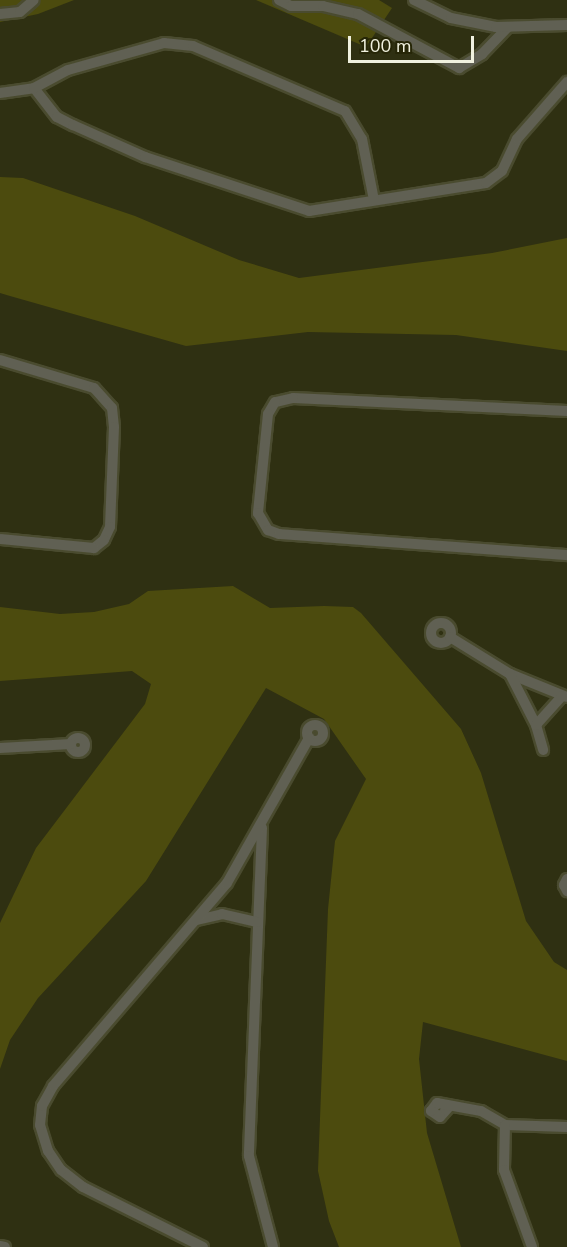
<!DOCTYPE html>
<html>
<head>
<meta charset="utf-8">
<style>
	body { margin:0 }
	#map { position:relative; width:567px; height:1247px; overflow:hidden; background:#2f3012; font-family:"Nunito Sans",sans-serif }
	div>[style] { position:absolute }
	.green>* { inset:0; background:#4c4b0e }
	.roads { filter:drop-shadow(2px 0 #4a4b2f) drop-shadow(-2px 0 #4a4b2f) drop-shadow(0 2px #4a4b2f) drop-shadow(0 -2px #4a4b2f) }
	.minor>* { height:10px; margin:-5px; padding:0 5px; transform-origin:5px; border-radius:5px; background:#606053 }
	.minor>.ring { margin:-5px; padding:0; box-sizing:content-box; background:none; border:10px solid #606053; border-radius:50% }
	span { translate:-50% -50%; white-space:nowrap; text-align:center; line-height:1.15; -webkit-text-stroke:6px #262607; paint-order:stroke }
	.scale { position:absolute; left:348px; top:36px; width:126px; height:27px; box-sizing:border-box; border:3px solid #f0f1df; border-top:0; padding-left:8px; font-size:18px; line-height:21px; white-space:nowrap; color:#f0f1df; -webkit-text-stroke:4px #262607; paint-order:stroke }
</style>
</head>
<body>
<div id="map">
	<div class="green">
		<i style="clip-path:polygon(0 0,74px 0,38px 14px,0 22px)"></i>
		<i style="clip-path:polygon(256px 0,379px 0,392px 8px,366px 47px)"></i>
		<i style="clip-path:polygon(0 177px,23px 178px,135px 216px,239px 260px,299px 278px,492px 253px,567px 238px,567px 351px,456px 335px,308px 332px,186px 346px,10px 296px,0 293px)"></i>
		<i style="clip-path:polygon(233px 586px,270px 608px,324px 606px,353px 607px,361px 613px,461px 729px,481px 773px,526px 921px,554px 962px,567px 970px,567px 1061px,423px 1022px,419px 1059px,427px 1133px,461px 1247px,339px 1247px,329px 1221px,318px 1171px,328px 909px,335px 841px,366px 779px,324px 719px,266px 688px,146px 881px,38px 998px,10px 1040px,0 1069px,0 923px,36px 848px,145px 704px,151px 684px,132px 671px,0 681px,0 607px,60px 614px,94px 612px,129px 604px,148px 591px)"></i>
	</div>
	<div class="roads">
		<div class="minor">
			<i style="left:279px;top:0;width:13px;rotate:27deg"></i>
			<i style="left:291px;top:6px;width:32px"></i>
			<i style="left:323px;top:6px;width:36px;rotate:13deg"></i>
			<i style="left:358px;top:14px;width:115px;rotate:28.1deg"></i>
			<i style="left:459px;top:68px;width:27px;rotate:-31deg"></i>
			<i style="left:482px;top:54px;width:37px;rotate:-46deg"></i>
			<i style="left:414px;top:0;width:41px;rotate:25.9deg"></i>
			<i style="left:451px;top:18px;width:46px;rotate:11.3deg"></i>
			<i style="left:496px;top:27px;width:71px;rotate:-1.6deg"></i>
			<i style="left:0;top:14px;width:20px;rotate:-6deg"></i>
			<i style="left:20px;top:12px;width:18px;rotate:-41deg"></i>
			<i style="left:34px;top:88px;width:37px;rotate:52deg"></i>
			<i style="left:57px;top:117px;width:18px;rotate:27deg"></i>
			<i style="left:73px;top:125px;width:79px;rotate:24deg"></i>
			<i style="left:145px;top:157px;width:173px;rotate:18.2deg"></i>
			<i style="left:309px;top:211px;width:179px;rotate:-9deg"></i>
			<i style="left:486px;top:183px;width:20px;rotate:-37deg"></i>
			<i style="left:502px;top:171px;width:35px;rotate:-65deg"></i>
			<i style="left:517px;top:139px;width:76px;rotate:-48.7deg"></i>
			<i style="left:0;top:93px;width:34px;rotate:-8deg"></i>
			<i style="left:34px;top:88px;width:38px;rotate:-28deg"></i>
			<i style="left:68px;top:70px;width:100px;rotate:-15.7deg"></i>
			<i style="left:164px;top:43px;width:29px;rotate:6deg"></i>
			<i style="left:193px;top:46px;width:165px;rotate:23.2deg"></i>
			<i style="left:345px;top:111px;width:33px;rotate:59deg"></i>
			<i style="left:362px;top:139px;width:62px;rotate:78.9deg"></i>
			<i style="left:0;top:360px;width:98px;rotate:16.6deg"></i>
			<i style="left:94px;top:388px;width:27px;rotate:48deg"></i>
			<i style="left:112px;top:408px;width:19px;rotate:84deg"></i>
			<i style="left:114px;top:427px;width:100px;rotate:92.3deg"></i>
			<i style="left:110px;top:527px;width:14px;rotate:115deg"></i>
			<i style="left:104px;top:540px;width:13px;rotate:141deg"></i>
			<i style="left:94px;top:548px;width:94px;rotate:-174.5deg"></i>
			<i style="left:567px;top:411px;width:274px;rotate:-177.3deg"></i>
			<i style="left:293px;top:398px;width:18px;rotate:167deg"></i>
			<i style="left:275px;top:402px;width:14px;rotate:120deg"></i>
			<i style="left:268px;top:414px;width:100px;rotate:95.8deg"></i>
			<i style="left:258px;top:513px;width:20px;rotate:60deg"></i>
			<i style="left:268px;top:530px;width:12px;rotate:20deg"></i>
			<i style="left:279px;top:534px;width:289px;rotate:4.2deg"></i>
			<i class="ring" style="left:431px;top:623px;width:10px;height:10px"></i>
			<i style="left:450px;top:637px;width:70px;rotate:31.7deg"></i>
			<i style="left:510px;top:674px;width:61px;rotate:22deg"></i>
			<i style="left:510px;top:674px;width:57px;rotate:63deg"></i>
			<i style="left:536px;top:725px;width:26px;rotate:74deg"></i>
			<i style="left:536px;top:725px;width:39px;rotate:-48deg"></i>
			<i class="ring" style="left:307px;top:725px;width:6px;height:6px"></i>
			<i class="ring" style="left:71px;top:738px;width:4px;height:4px"></i>
			<i style="left:0;top:748px;width:71px;rotate:-3.2deg"></i>
			<i style="left:262px;top:828px;width:328px;rotate:92.3deg"></i>
			<i style="left:249px;top:1156px;width:94px;rotate:75.2deg"></i>
			<i style="left:567px;top:879px;width:7px;rotate:117deg"></i>
			<i style="left:564px;top:885px;width:7px;rotate:63deg"></i>
			<i style="left:197px;top:920px;width:26px;rotate:-13deg"></i>
			<i style="left:222px;top:914px;width:36px;rotate:13deg"></i>
			<i style="left:449px;top:1107px;width:13px;rotate:132deg"></i>
			<i style="left:440px;top:1117px;width:11px;rotate:-146deg"></i>
			<i style="left:431px;top:1111px;width:10px;rotate:-53deg"></i>
			<i style="left:437px;top:1103px;width:45px;rotate:10.3deg"></i>
			<i style="left:481px;top:1111px;width:28px;rotate:30deg"></i>
			<i style="left:505px;top:1125px;width:62px;rotate:1.8deg"></i>
			<i style="left:505px;top:1125px;width:45px;rotate:91.3deg"></i>
			<i style="left:504px;top:1170px;width:82px;rotate:70deg"></i>
			<i style="left:0;top:1246px;width:5px;rotate:11deg"></i>
			<i style="left:203px;top:1247px;width:134px;rotate:-153.4deg"></i>
			<i style="left:83px;top:1187px;width:28px;rotate:-142deg"></i>
			<i style="left:61px;top:1170px;width:23px;rotate:-124deg"></i>
			<i style="left:48px;top:1151px;width:27px;rotate:-107deg"></i>
			<i style="left:40px;top:1125px;width:19px;rotate:-84deg"></i>
			<i style="left:42px;top:1106px;width:23px;rotate:-61deg"></i>
			<i style="left:53px;top:1086px;width:267px;rotate:-49.4deg"></i>
			<i style="left:227px;top:883px;width:167px;rotate:-60.5deg"></i>
		</div>
	</div>
	<div class="scale">100 m</div>
</div>
</body>
</html>
